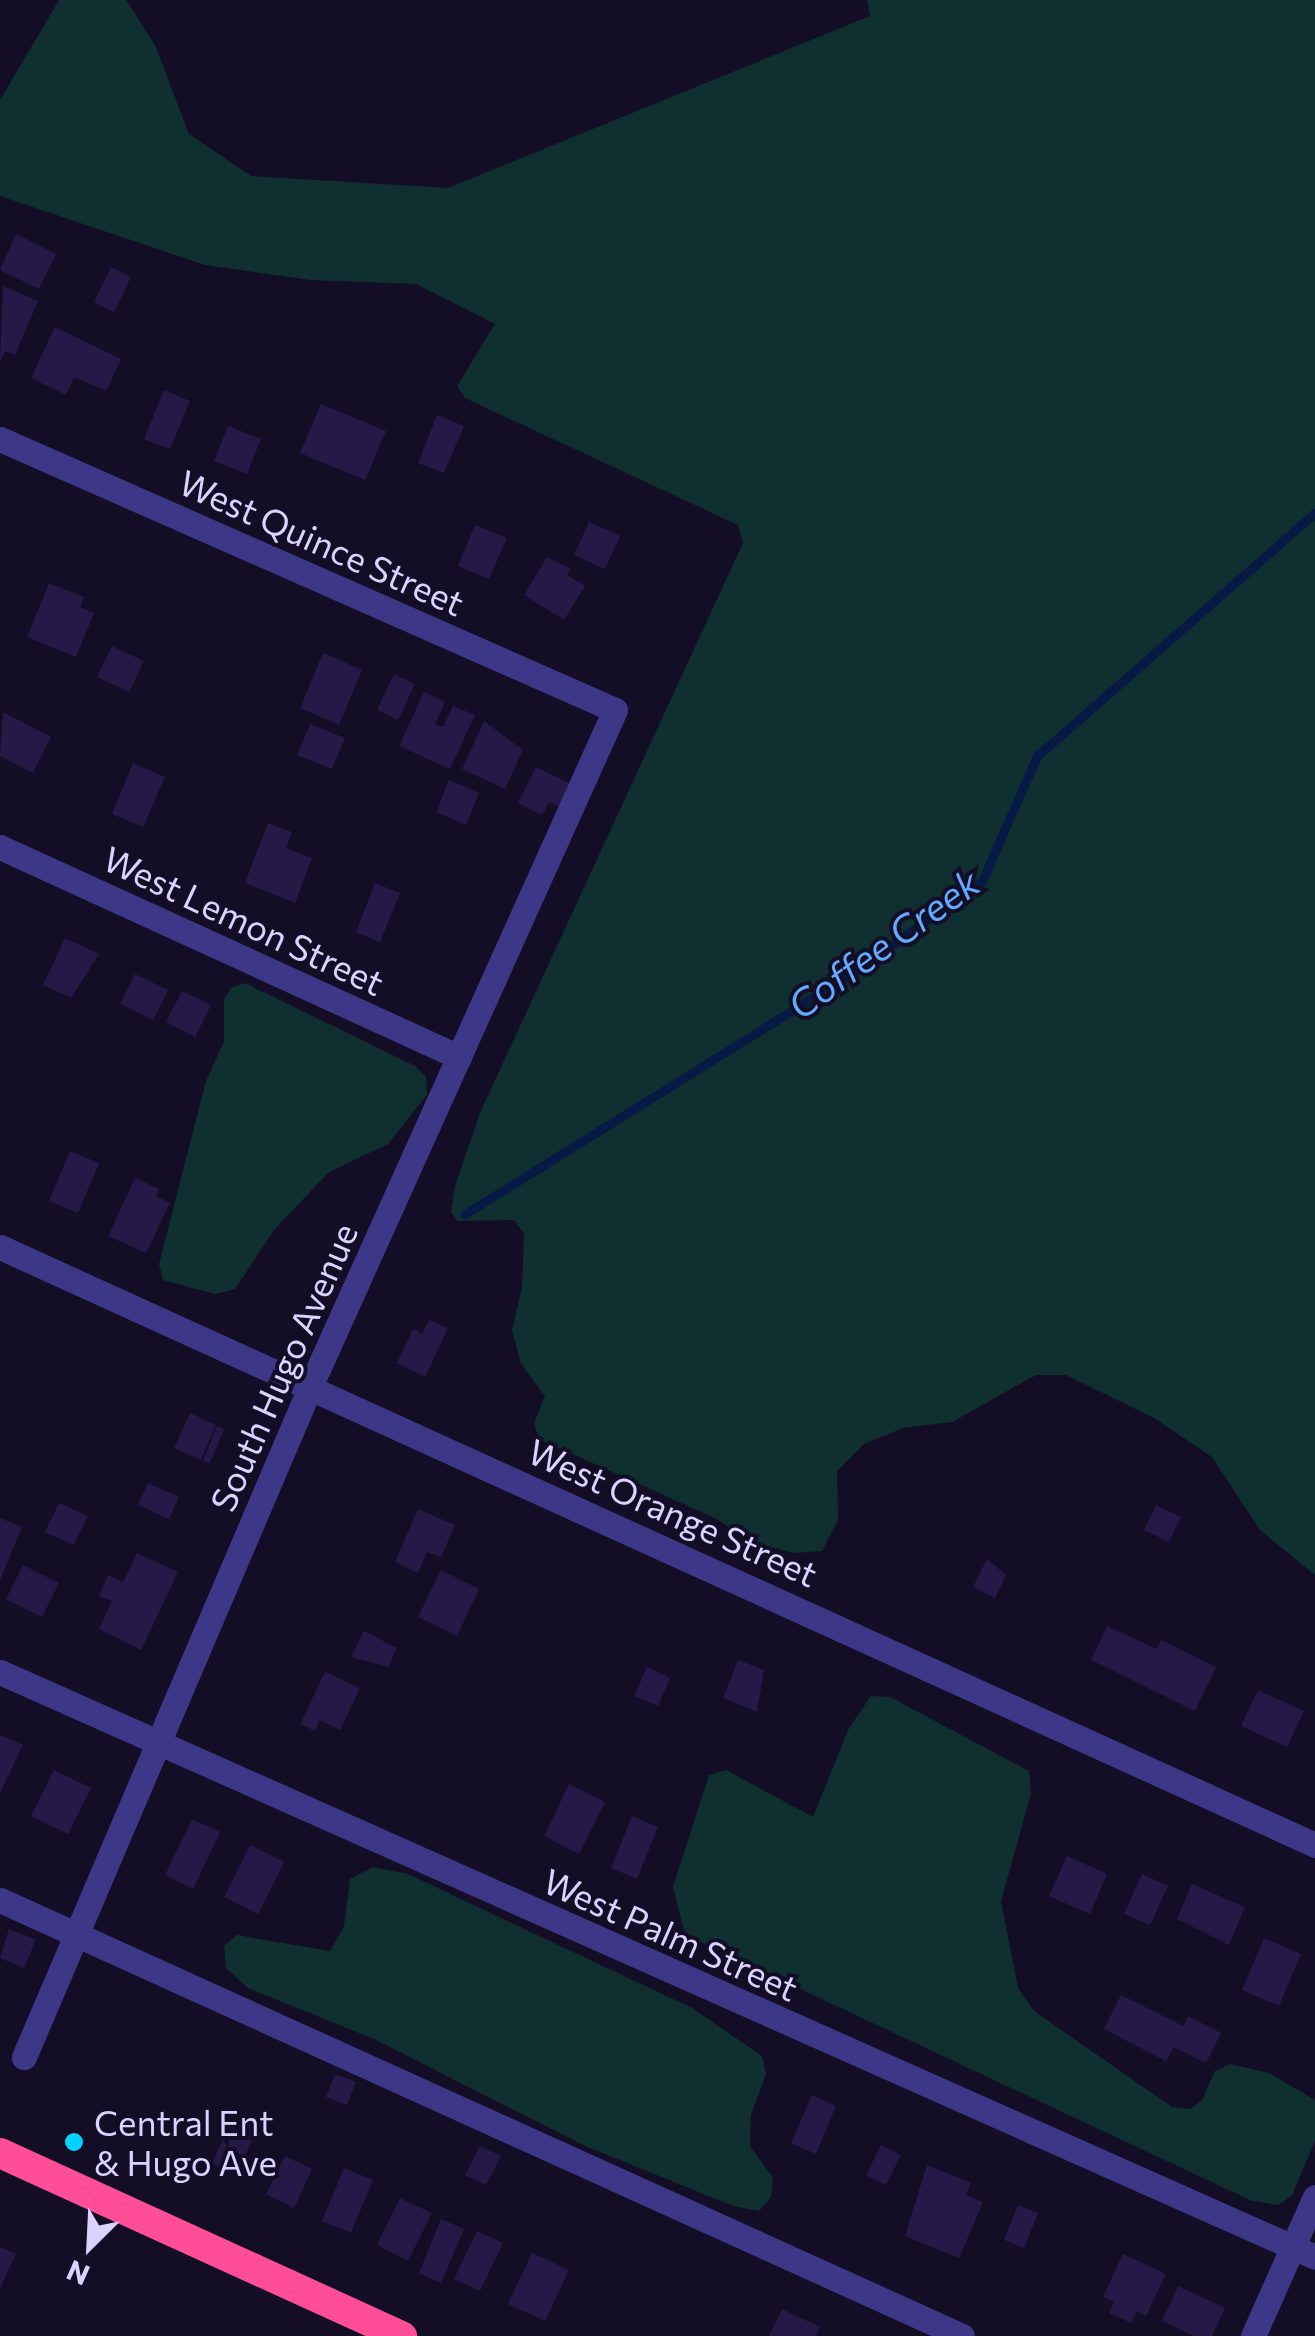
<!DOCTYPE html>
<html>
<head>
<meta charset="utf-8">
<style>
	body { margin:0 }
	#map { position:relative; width:1315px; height:2336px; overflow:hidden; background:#130e26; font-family:Commissioner,sans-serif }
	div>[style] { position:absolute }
	.green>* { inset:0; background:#102f30 }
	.stream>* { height:9px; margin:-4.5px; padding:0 4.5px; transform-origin:4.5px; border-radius:4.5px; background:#071a45 }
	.building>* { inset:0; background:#251948 }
	.minor>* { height:25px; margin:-12.5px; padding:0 12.5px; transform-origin:12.5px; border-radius:12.5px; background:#3e3687 }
	.highway>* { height:30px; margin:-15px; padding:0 15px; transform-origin:15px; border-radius:15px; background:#ff4d97 }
	.dots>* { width:28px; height:28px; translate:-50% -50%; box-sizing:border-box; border:5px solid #130e26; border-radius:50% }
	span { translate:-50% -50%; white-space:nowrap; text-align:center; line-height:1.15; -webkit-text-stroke:8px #130e26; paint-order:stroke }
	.street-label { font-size:35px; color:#dad2ff }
	.poi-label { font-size:35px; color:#dad2ff }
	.left { translate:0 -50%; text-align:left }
	.water-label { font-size:38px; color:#60abff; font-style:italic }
	.north { position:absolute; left:40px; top:2196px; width:100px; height:100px; -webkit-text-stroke:8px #130e26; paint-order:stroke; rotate:204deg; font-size:28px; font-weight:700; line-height:40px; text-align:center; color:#dad2ff }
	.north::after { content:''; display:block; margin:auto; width:35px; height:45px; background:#dad2ff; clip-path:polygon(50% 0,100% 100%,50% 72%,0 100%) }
</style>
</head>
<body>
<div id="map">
	<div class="green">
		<i style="clip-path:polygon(59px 0,126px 0,155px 45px,189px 134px,251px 176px,448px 188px,870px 16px,867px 0,1315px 0,1315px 1575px,1260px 1530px,1212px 1457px,1154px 1418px,1066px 1375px,1036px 1375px,952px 1422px,903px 1428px,864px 1444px,837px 1471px,838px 1520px,822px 1551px,793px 1553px,750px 1541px,717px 1519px,539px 1439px,534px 1423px,545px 1396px,521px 1364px,512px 1330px,522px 1288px,524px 1234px,514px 1220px,457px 1221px,451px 1212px,455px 1186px,480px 1113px,743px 543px,738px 525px,465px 398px,457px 386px,495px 324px,416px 284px,310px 280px,205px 265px,0 196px,0 100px)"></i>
		<i style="clip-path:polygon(245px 983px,415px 1066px,426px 1077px,427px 1095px,388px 1144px,329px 1172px,274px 1230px,235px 1289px,215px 1294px,163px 1280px,159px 1264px,206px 1081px,224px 1041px,224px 1000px,231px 988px)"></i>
		<i style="clip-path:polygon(871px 1696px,890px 1697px,1029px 1771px,1031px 1794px,1001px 1901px,1018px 1988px,1034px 2011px,1172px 2107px,1190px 2109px,1202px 2100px,1215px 2071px,1230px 2064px,1269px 2073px,1315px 2100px,1315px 2141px,1292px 2195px,1279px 2205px,1252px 2201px,685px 1935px,673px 1887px,709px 1775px,726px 1770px,813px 1817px,849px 1728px)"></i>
		<i style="clip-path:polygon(373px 1867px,408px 1874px,692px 2008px,762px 2056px,766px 2074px,751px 2115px,750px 2146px,773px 2178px,771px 2197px,759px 2211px,733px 2206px,583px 2145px,374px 2039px,248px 1988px,226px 1968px,224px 1946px,237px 1935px,330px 1951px,344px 1926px,350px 1879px)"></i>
	</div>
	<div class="stream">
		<i style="left:465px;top:1214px;width:458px;rotate:-31.9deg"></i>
		<i style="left:854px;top:972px;width:157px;rotate:-35.4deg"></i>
		<i style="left:982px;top:881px;width:137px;rotate:-66.3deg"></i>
		<i style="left:1037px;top:756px;width:369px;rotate:-41.2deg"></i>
	</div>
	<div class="building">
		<i style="clip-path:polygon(16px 234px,56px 254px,39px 289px,0 270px)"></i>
		<i style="clip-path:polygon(111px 267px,131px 277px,114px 312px,94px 302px)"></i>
		<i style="clip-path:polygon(3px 286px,38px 301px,15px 355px,5px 351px,0 362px)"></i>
		<i style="clip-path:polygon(55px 327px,121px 359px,106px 391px,74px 377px,66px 395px,31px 378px)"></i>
		<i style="clip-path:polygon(164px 390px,190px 401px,170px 449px,144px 439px)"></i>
		<i style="clip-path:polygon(321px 404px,386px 431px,365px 480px,300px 453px)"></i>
		<i style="clip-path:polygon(437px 415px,464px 426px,444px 473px,418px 463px)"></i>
		<i style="clip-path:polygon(228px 426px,261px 439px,247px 474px,214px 461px)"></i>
		<i style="clip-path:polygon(589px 522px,620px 536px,605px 569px,574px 555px)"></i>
		<i style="clip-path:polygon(475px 525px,507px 538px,489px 579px,458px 566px)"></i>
		<i style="clip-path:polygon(547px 557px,571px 569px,567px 575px,585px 586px,564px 620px,524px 595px)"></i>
		<i style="clip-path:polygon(49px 583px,84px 597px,80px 607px,94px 613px,76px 657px,27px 637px)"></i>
		<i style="clip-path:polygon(112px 646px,144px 661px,129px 692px,97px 677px)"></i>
		<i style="clip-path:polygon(323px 653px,362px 670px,339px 725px,300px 708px)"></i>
		<i style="clip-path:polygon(394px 674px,415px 684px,398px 720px,377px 710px)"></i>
		<i style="clip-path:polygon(424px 692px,445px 702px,435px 724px,443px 727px,453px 706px,475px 715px,450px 769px,399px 746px)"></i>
		<i style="clip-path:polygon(3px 712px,51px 737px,33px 773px,0 756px)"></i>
		<i style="clip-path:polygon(484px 721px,523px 750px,505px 789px,462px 769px)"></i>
		<i style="clip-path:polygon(310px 724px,345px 738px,332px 769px,297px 755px)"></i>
		<i style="clip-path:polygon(133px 763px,165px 777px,143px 827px,112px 814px)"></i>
		<i style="clip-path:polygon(536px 767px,571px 784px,560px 807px,549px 802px,542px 815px,518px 803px)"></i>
		<i style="clip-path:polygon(449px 780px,479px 793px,466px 825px,436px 812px)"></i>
		<i style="clip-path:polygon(268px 823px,292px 832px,286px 848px,312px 858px,295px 903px,245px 883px)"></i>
		<i style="clip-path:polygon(375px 883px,400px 893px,380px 942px,356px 932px)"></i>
		<i style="clip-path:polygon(65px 938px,99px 954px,71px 998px,43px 985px)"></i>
		<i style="clip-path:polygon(135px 974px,168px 990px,153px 1020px,120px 1004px)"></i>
		<i style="clip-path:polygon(182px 991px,211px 1005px,195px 1037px,166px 1022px)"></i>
		<i style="clip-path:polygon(70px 1151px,99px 1163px,78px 1213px,49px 1201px)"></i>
		<i style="clip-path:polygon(135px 1178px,159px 1189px,156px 1196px,170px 1203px,146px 1253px,108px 1236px)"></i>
		<i style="clip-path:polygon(429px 1320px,448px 1328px,425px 1377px,397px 1363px,413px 1329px,422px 1334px)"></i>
		<i style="clip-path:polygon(190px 1413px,216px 1425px,201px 1460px,174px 1448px)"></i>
		<i style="clip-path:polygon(217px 1426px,224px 1429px,210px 1463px,203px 1461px)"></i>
		<i style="clip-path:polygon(148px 1483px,179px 1497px,169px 1519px,138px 1505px)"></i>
		<i style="clip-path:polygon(59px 1503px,88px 1516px,74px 1545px,45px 1532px)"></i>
		<i style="clip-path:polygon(1156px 1505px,1181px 1517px,1169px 1542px,1144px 1530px)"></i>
		<i style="clip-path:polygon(418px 1509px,455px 1525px,441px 1557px,427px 1552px,418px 1573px,395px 1562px)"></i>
		<i style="clip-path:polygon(0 1518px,22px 1527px,0 1580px)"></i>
		<i style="clip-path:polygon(137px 1553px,178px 1572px,141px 1650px,99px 1629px,112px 1601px,99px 1596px,108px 1575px,123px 1582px)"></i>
		<i style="clip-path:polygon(987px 1559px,1006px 1575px,995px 1598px,973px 1587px)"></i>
		<i style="clip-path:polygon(23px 1565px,59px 1583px,42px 1617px,6px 1599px)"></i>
		<i style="clip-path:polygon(441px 1570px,479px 1589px,457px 1636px,418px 1617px)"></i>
		<i style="clip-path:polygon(1107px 1626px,1157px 1649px,1161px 1640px,1216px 1667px,1195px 1711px,1091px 1660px)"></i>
		<i style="clip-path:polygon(364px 1631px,397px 1648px,388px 1667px,351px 1657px)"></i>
		<i style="clip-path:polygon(738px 1660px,764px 1670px,757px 1712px,723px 1698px)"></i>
		<i style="clip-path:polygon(647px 1667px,670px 1678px,658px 1706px,634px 1696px)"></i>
		<i style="clip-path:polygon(325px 1672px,360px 1688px,340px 1730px,320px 1720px,315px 1731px,300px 1724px)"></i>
		<i style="clip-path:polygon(1258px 1690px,1304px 1711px,1287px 1747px,1241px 1726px)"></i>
		<i style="clip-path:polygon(0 1735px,23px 1745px,0 1793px)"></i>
		<i style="clip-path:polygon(54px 1770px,91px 1788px,68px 1834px,31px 1816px)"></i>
		<i style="clip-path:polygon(569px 1784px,605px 1802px,579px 1854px,544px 1836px)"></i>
		<i style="clip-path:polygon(632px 1816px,658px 1827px,637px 1879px,611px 1868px)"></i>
		<i style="clip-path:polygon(192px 1819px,220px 1832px,193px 1889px,165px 1875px)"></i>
		<i style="clip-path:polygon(250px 1845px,284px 1862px,258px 1914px,224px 1897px)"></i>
		<i style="clip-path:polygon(1067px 1856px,1107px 1874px,1090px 1914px,1049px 1896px)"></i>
		<i style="clip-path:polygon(1142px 1874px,1168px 1886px,1150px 1925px,1124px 1914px)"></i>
		<i style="clip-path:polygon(1192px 1884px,1245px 1907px,1229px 1945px,1177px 1919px)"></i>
		<i style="clip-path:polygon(9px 1929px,36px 1940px,24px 1968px,0 1958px)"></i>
		<i style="clip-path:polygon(1264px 1938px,1301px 1954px,1279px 2006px,1242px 1990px)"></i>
		<i style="clip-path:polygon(1121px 1995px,1183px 2026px,1188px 2016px,1221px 2033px,1206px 2063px,1174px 2047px,1166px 2061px,1104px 2029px)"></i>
		<i style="clip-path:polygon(335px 2074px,356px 2082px,347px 2105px,326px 2097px)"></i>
		<i style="clip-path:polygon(812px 2095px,836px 2106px,816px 2154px,791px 2143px)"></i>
		<i style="clip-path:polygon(234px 2116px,258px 2128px,236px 2175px,212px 2163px)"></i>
		<i style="clip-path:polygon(881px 2145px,901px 2155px,886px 2185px,866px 2175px)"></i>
		<i style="clip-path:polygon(480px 2146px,501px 2156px,486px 2185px,465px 2175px)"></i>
		<i style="clip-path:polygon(285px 2156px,312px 2169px,294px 2208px,266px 2194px)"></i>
		<i style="clip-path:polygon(927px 2165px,971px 2183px,966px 2195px,983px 2202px,959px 2258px,905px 2236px)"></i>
		<i style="clip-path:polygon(344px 2168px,373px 2180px,351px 2233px,322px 2221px)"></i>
		<i style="clip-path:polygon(400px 2198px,432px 2213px,408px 2261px,377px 2245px)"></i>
		<i style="clip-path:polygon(1018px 2205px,1038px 2213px,1024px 2248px,1004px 2240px)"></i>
		<i style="clip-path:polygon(441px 2219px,464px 2229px,441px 2283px,419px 2273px)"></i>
		<i style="clip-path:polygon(477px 2231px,503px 2243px,480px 2291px,454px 2279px)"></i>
		<i style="clip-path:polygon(0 2247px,16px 2254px,0 2288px)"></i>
		<i style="clip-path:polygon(532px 2253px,569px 2270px,545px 2321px,508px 2304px)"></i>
		<i style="clip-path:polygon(1123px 2254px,1166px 2274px,1146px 2316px,1137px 2311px,1131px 2323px,1109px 2313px,1114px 2302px,1103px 2297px)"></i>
		<i style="clip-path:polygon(1178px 2286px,1225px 2308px,1212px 2336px,1194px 2336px,1162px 2321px)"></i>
		<i style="clip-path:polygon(782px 2309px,820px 2327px,816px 2336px,769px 2336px)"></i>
	</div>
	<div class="minor">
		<i style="left:0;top:439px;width:672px;rotate:23.78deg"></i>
		<i style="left:615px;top:710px;width:740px;rotate:114.25deg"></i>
		<i style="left:311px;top:1385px;width:731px;rotate:113.13deg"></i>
		<i style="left:0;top:847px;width:505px;rotate:24.58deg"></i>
		<i style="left:0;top:1247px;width:1445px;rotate:24.45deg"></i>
		<i style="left:0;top:1672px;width:1439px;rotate:23.98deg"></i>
		<i style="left:0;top:1900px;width:1056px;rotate:24.38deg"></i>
		<i style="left:1253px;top:2336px;width:152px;rotate:-66deg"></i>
	</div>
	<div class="highway">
		<i style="left:0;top:2153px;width:442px;rotate:24.5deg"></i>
	</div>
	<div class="dots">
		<i style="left:74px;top:2142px;background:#00d3fd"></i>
	</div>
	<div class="street-label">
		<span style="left:322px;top:542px;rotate:24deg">West Quince Street</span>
		<span style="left:244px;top:920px;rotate:25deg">West Lemon Street</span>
		<span style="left:283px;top:1367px;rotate:-66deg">South Hugo Avenue</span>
		<span style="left:673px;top:1512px;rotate:24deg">West Orange Street</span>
		<span style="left:671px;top:1934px;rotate:24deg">West Palm Street</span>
	</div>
	<div class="poi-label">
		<span class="left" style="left:94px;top:2142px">Central Ent<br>&amp; Hugo Ave</span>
	</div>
	<div class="water-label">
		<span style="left:883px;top:943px;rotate:-36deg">Coffee Creek</span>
	</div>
	<div class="north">N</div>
</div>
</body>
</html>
